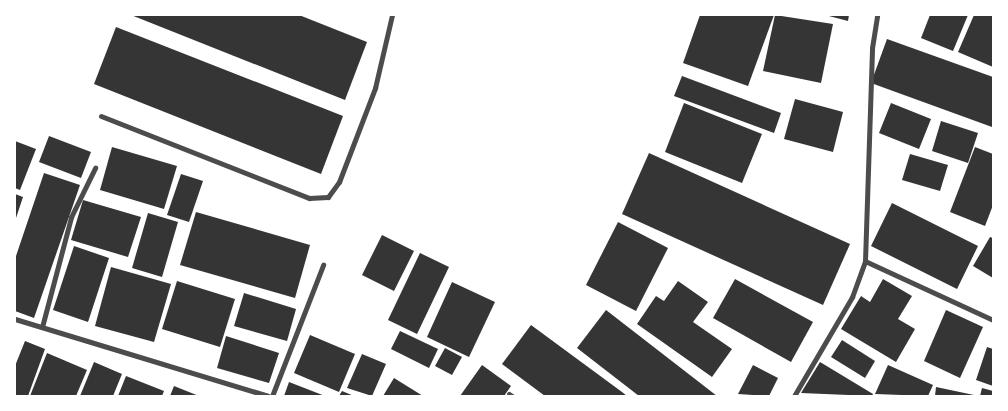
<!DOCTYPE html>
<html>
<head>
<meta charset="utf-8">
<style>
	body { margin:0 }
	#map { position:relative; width:1008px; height:411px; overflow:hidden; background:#fff; font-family:Inter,sans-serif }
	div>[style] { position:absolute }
	.building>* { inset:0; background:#353535 }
	.minor>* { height:5px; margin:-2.5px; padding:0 2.5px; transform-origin:2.5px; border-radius:2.5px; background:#4c4c4c }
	span { translate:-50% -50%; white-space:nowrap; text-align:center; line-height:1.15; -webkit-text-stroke:4px #fff; paint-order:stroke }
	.frame { position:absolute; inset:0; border:16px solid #fff; pointer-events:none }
</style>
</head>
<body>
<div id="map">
	<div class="building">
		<i style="clip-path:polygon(131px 15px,299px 15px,367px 42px,345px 100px)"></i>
		<i style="clip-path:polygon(700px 15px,774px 15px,748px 86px,683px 63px)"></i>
		<i style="clip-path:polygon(775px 15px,833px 24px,821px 83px,763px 71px)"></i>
		<i style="clip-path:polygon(825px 15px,849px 15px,848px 21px)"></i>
		<i style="clip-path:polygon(930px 15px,968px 15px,953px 51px,921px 38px)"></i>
		<i style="clip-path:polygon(974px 15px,993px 15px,993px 67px,958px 52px)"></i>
		<i style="clip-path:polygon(116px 27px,343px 116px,321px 174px,94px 84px)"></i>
		<i style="clip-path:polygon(887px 39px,993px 77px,992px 127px,871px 83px)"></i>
		<i style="clip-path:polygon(682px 76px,781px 113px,774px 133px,674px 96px)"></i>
		<i style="clip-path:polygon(795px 99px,843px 112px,833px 152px,784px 139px)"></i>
		<i style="clip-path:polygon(684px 103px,762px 134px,742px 183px,665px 152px)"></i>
		<i style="clip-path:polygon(891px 103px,931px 119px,919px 149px,879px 133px)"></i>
		<i style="clip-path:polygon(941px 121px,978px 133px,968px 163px,932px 151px)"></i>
		<i style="clip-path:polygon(49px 136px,91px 152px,81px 178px,39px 162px)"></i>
		<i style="clip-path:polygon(15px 141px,36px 149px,20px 190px,15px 188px)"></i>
		<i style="clip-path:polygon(112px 147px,177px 166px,164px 209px,100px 190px)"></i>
		<i style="clip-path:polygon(975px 147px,993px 154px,993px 205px,985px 226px,950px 212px)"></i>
		<i style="clip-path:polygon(649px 153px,850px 244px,823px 305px,622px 214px)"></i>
		<i style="clip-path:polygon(910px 154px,948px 165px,940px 191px,902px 180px)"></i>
		<i style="clip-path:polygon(44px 173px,80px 185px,34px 318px,15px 311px,15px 259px)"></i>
		<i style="clip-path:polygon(181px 174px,203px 181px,189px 222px,167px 215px)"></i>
		<i style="clip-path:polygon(15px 194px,23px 197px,15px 221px)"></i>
		<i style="clip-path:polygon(83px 200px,141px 217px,128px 257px,71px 240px)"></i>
		<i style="clip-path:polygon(892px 203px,978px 246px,957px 289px,871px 246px)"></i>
		<i style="clip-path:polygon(196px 212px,310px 245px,295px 298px,180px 265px)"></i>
		<i style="clip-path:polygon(148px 213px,178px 222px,162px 277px,132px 268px)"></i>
		<i style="clip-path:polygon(618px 222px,668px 248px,636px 311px,586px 285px)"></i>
		<i style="clip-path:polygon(382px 235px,414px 251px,394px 291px,362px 275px)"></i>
		<i style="clip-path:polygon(990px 237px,993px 238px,993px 278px,973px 266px)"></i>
		<i style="clip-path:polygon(74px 246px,109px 258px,88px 322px,53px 310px)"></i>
		<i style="clip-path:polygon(420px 253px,449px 267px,417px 334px,388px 320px)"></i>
		<i style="clip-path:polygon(111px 267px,171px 284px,154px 342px,95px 326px)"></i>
		<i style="clip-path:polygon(735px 279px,813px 322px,791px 362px,713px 318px)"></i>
		<i style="clip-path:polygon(883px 279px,912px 296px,898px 319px,915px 329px,896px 362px,841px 329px,861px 296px,870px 302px)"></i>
		<i style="clip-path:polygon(177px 281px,235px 299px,220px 347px,162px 329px)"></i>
		<i style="clip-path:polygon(678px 281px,708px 302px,693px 322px,732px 349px,712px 377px,637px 324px,656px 296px,664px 301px)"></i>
		<i style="clip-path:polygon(452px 282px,495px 302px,469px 357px,427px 337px)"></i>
		<i style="clip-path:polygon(244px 293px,296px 309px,287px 341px,234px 326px)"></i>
		<i style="clip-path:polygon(606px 310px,717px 396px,639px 396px,577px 348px)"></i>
		<i style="clip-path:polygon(946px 310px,983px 327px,960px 378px,924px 361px)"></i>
		<i style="clip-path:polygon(531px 325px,622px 392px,627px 396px,545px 396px,502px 364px)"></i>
		<i style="clip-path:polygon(400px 331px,438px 349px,429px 368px,391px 349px)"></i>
		<i style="clip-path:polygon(310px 335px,355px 354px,339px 392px,294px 373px)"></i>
		<i style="clip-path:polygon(226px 336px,279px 353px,269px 383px,217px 368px)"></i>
		<i style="clip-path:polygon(842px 340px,875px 361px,865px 378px,831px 357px)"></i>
		<i style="clip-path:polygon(25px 341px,45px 349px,28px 396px,15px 396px,15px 366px)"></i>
		<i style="clip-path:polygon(987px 347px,993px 349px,993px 386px,976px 380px)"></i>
		<i style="clip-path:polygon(445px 348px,462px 357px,452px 375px,435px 366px)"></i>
		<i style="clip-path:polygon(47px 353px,87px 370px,76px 396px,30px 396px)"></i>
		<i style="clip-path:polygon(362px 354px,386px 364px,372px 396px,347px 388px)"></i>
		<i style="clip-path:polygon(94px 362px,122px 374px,113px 396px,80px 396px)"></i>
		<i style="clip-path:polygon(820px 362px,873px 394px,872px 396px,801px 393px)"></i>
		<i style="clip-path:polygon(482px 365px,511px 386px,504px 396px,460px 396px)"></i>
		<i style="clip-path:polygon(753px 365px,778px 378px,769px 396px,738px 394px)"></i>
		<i style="clip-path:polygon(888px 365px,933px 385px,928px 396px,875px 394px)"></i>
		<i style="clip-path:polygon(126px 376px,164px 391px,162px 396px,118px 396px)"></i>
		<i style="clip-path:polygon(394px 378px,423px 396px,383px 396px)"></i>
		<i style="clip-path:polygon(289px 382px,325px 396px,284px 396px)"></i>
		<i style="clip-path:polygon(174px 386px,199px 396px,170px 396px)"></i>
		<i style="clip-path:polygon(936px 387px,974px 395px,973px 396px,935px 396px)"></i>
		<i style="clip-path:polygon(982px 388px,993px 391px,993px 396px,980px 396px)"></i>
		<i style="clip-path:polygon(342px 391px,354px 396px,339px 396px)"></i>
	</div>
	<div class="minor">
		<i style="left:101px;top:116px;width:224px;rotate:21.5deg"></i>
		<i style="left:309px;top:198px;width:19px;rotate:-3deg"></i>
		<i style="left:328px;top:197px;width:19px;rotate:-54deg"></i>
		<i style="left:339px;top:182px;width:101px;rotate:-69deg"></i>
		<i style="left:375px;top:88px;width:75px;rotate:-76.9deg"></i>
		<i style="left:865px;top:261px;width:141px;rotate:24.7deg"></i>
		<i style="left:15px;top:319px;width:264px;rotate:16.9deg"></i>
		<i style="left:42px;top:327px;width:114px;rotate:-75.2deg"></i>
		<i style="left:71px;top:217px;width:55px;rotate:-63.9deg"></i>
		<i style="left:509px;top:394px;width:4px;rotate:34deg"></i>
		<i style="left:272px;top:396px;width:141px;rotate:-68.7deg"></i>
		<i style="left:794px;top:396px;width:115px;rotate:-59.6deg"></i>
		<i style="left:852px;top:297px;width:38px;rotate:-70deg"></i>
		<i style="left:865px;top:261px;width:213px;rotate:-88.1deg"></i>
		<i style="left:872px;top:48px;width:33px;rotate:-81deg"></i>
	</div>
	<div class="frame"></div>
</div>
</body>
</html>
